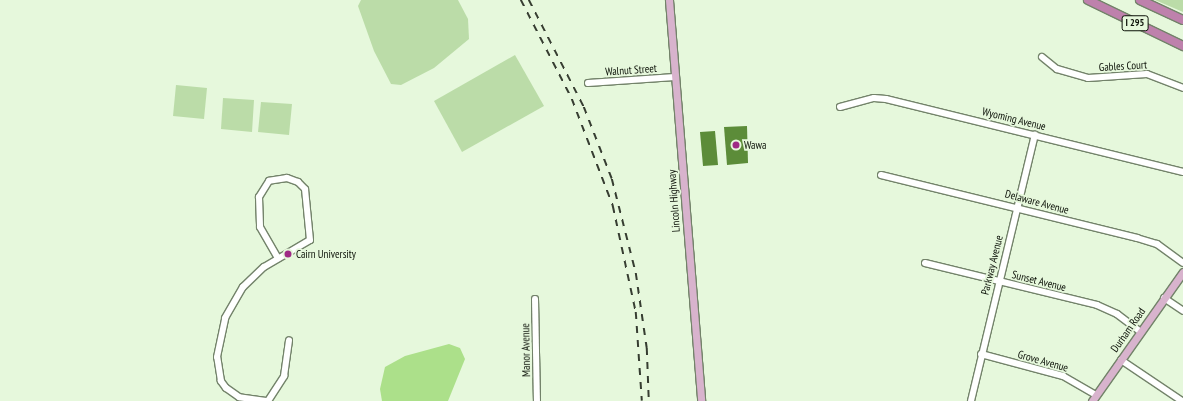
<!DOCTYPE html>
<html>
<head>
<meta charset="utf-8">
<style>
	body { margin:0 }
	#map { position:relative; width:1183px; height:401px; overflow:hidden; background:#e6f8dc; font-family:"PT Sans Narrow",sans-serif }
	div>[style] { position:absolute }
	.green>* { inset:0; background:#bbdca8 }
	.water>* { inset:0; background:#ace08a }
	.building>* { inset:0; background:#5c8c39 }
	.roads { filter:drop-shadow(1px 0 #73836a) drop-shadow(-1px 0 #73836a) drop-shadow(0 1px #73836a) drop-shadow(0 -1px #73836a) }
	.minor>* { height:6px; margin:-3px; padding:0 3px; transform-origin:3px; border-radius:3px; background:#fff }
	.major>* { height:7px; margin:-3.5px; padding:0 3.5px; transform-origin:3.5px; border-radius:3.5px; background:#d8b3cd }
	.highway>* { height:8px; margin:-4px; padding:0 4px; transform-origin:4px; border-radius:4px; background:#be81ac }
	.rail>* { height:1.5px; margin-top:-0.75px; transform-origin:0; background:repeating-linear-gradient(90deg,#363d31 0 7px,transparent 0 14px) }
	.dots>* { width:11px; height:11px; translate:-50% -50%; box-sizing:border-box; border:2px solid #e6f8dc; border-radius:50% }
	span { translate:-50% -50%; white-space:nowrap; text-align:center; line-height:1.15; -webkit-text-stroke:3.5px #e6f8dc; paint-order:stroke }
	.shield-label span { padding:1px 3px; background:#e6f8dc; border:1px solid; border-radius:3px; -webkit-text-stroke-width:0 }
	.shield-label { font-size:10px; color:#0b1007; font-weight:700 }
	.street-label { font-size:11px; color:#0b1007 }
	.poi-label { font-size:11px; color:#0b1007 }
	.left { translate:0 -50%; text-align:left }
</style>
</head>
<body>
<div id="map">
	<div class="green">
		<i style="clip-path:polygon(361px 0,458px 0,468px 19px,469px 39px,434px 68px,401px 85px,391px 84px,374px 51px,358px 6px)"></i>
		<i style="clip-path:polygon(1155px 0,1183px 0,1183px 12px)"></i>
		<i style="clip-path:polygon(515px 55px,544px 106px,462px 152px,434px 101px)"></i>
		<i style="clip-path:polygon(176px 85px,207px 88px,204px 119px,173px 116px)"></i>
		<i style="clip-path:polygon(223px 98px,254px 100px,252px 132px,221px 129px)"></i>
		<i style="clip-path:polygon(261px 102px,292px 104px,289px 135px,258px 132px)"></i>
	</div>
	<div class="water">
		<i style="clip-path:polygon(449px 344px,460px 348px,465px 359px,448px 401px,382px 401px,380px 389px,385px 367px,405px 356px)"></i>
	</div>
	<div class="building">
		<i style="clip-path:polygon(747px 126px,748px 163px,727px 165px,724px 127px)"></i>
		<i style="clip-path:polygon(715px 131px,718px 165px,703px 166px,700px 132px)"></i>
	</div>
	<div class="roads">
		<div class="minor">
			<i style="left:1042px;top:57px;width:19px;rotate:39deg"></i>
			<i style="left:1057px;top:69px;width:32px;rotate:16deg"></i>
			<i style="left:1088px;top:78px;width:59px;rotate:-3.9deg"></i>
			<i style="left:1147px;top:74px;width:39px;rotate:21deg"></i>
			<i style="left:588px;top:83px;width:87px;rotate:-3.9deg"></i>
			<i style="left:840px;top:107px;width:35px;rotate:-15deg"></i>
			<i style="left:874px;top:98px;width:12px;rotate:5deg"></i>
			<i style="left:886px;top:99px;width:306px;rotate:13.8deg"></i>
			<i style="left:881px;top:175px;width:264px;rotate:13.8deg"></i>
			<i style="left:1137px;top:238px;width:21px;rotate:17deg"></i>
			<i style="left:1157px;top:244px;width:32px;rotate:36deg"></i>
			<i style="left:925px;top:263px;width:177px;rotate:13.7deg"></i>
			<i style="left:1097px;top:305px;width:22px;rotate:24deg"></i>
			<i style="left:1117px;top:314px;width:30px;rotate:37deg"></i>
			<i style="left:1164px;top:298px;width:23px;rotate:34deg"></i>
			<i style="left:535px;top:299px;width:102px;rotate:88.9deg"></i>
			<i style="left:981px;top:354px;width:85px;rotate:15deg"></i>
			<i style="left:1063px;top:376px;width:38px;rotate:30deg"></i>
			<i style="left:1121px;top:360px;width:73px;rotate:33.9deg"></i>
			<i style="left:266px;top:401px;width:27px;rotate:-172deg"></i>
			<i style="left:239px;top:397px;width:16px;rotate:-145deg"></i>
			<i style="left:226px;top:388px;width:9px;rotate:-126deg"></i>
			<i style="left:221px;top:381px;width:24px;rotate:-99deg"></i>
			<i style="left:217px;top:357px;width:40px;rotate:-78deg"></i>
			<i style="left:225px;top:318px;width:36px;rotate:-60deg"></i>
			<i style="left:243px;top:287px;width:29px;rotate:-44deg"></i>
			<i style="left:264px;top:267px;width:53px;rotate:-30.4deg"></i>
			<i style="left:310px;top:240px;width:51px;rotate:-95.6deg"></i>
			<i style="left:305px;top:189px;width:10px;rotate:-135deg"></i>
			<i style="left:298px;top:182px;width:12px;rotate:-160deg"></i>
			<i style="left:287px;top:178px;width:18px;rotate:171deg"></i>
			<i style="left:269px;top:181px;width:19px;rotate:122deg"></i>
			<i style="left:259px;top:197px;width:30px;rotate:88deg"></i>
			<i style="left:260px;top:227px;width:36px;rotate:60deg"></i>
			<i style="left:268px;top:401px;width:30px;rotate:-57deg"></i>
			<i style="left:284px;top:376px;width:36px;rotate:-82deg"></i>
			<i style="left:971px;top:401px;width:274px;rotate:-76.5deg"></i>
		</div>
		<div class="major">
			<i style="left:669px;top:0;width:402px;rotate:85.4deg"></i>
			<i style="left:1092px;top:401px;width:158px;rotate:-54.8deg"></i>
		</div>
		<div class="highway">
			<i style="left:1088px;top:0;width:106px;rotate:25.8deg"></i>
			<i style="left:1140px;top:0;width:47px;rotate:24.9deg"></i>
		</div>
	</div>
	<div class="rail">
		<i style="left:521px;top:0;width:111px;rotate:62.7deg"></i>
		<i style="left:572px;top:99px;width:115px;rotate:69deg"></i>
		<i style="left:613px;top:206px;width:108px;rotate:77.8deg"></i>
		<i style="left:636px;top:312px;width:89px;rotate:86.1deg"></i>
		<i style="left:529px;top:0;width:120px;rotate:62.8deg"></i>
		<i style="left:584px;top:107px;width:77px;rotate:68.7deg"></i>
		<i style="left:612px;top:179px;width:97px;rotate:75.7deg"></i>
		<i style="left:636px;top:273px;width:76px;rotate:81.7deg"></i>
		<i style="left:647px;top:348px;width:53px;rotate:87.8deg"></i>
	</div>
	<div class="dots">
		<i style="left:736px;top:145px;background:#9f2b86"></i>
		<i style="left:288px;top:254px;background:#9f2b86"></i>
	</div>
	<div class="shield-label">
		<span style="left:1135px;top:23px">I 295</span>
	</div>
	<div class="street-label">
		<span style="left:1123px;top:66px;rotate:-3deg">Gables Court</span>
		<span style="left:631px;top:70px;rotate:-4deg">Walnut Street</span>
		<span style="left:1014px;top:119px;rotate:14deg">Wyoming Avenue</span>
		<span style="left:674px;top:201px;rotate:-94deg">Lincoln Highway</span>
		<span style="left:1037px;top:202px;rotate:15deg">Delaware Avenue</span>
		<span style="left:992px;top:265px;rotate:-76deg">Parkway Avenue</span>
		<span style="left:1039px;top:281px;rotate:14deg">Sunset Avenue</span>
		<span style="left:1128px;top:330px;rotate:-55deg">Durham Road</span>
		<span style="left:526px;top:350px;rotate:-91deg">Manor Avenue</span>
		<span style="left:1043px;top:361px;rotate:16deg">Grove Avenue</span>
	</div>
	<div class="poi-label">
		<span class="left" style="left:744px;top:145px">Wawa</span>
		<span class="left" style="left:296px;top:254px">Cairn University</span>
	</div>
</div>
</body>
</html>
